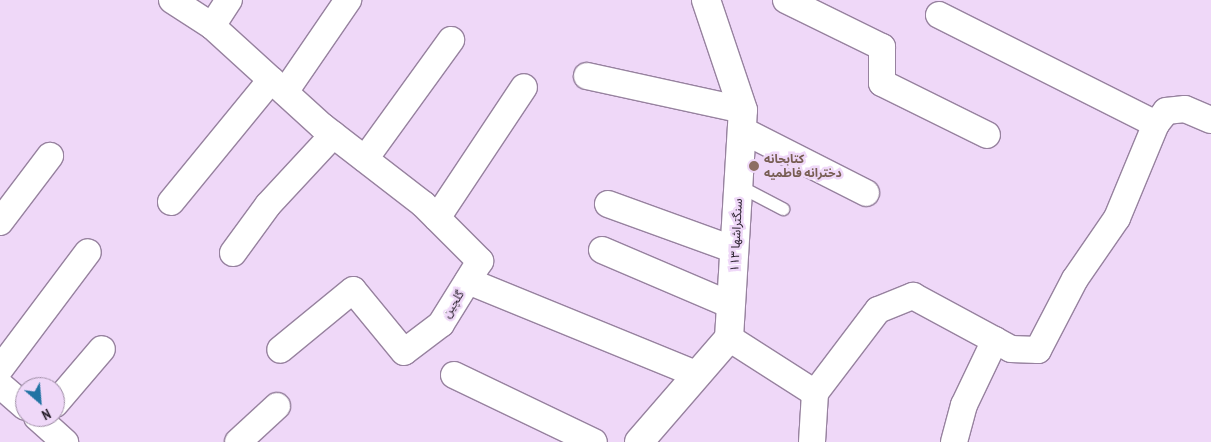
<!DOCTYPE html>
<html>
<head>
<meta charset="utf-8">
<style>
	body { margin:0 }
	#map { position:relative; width:1211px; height:442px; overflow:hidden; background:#efd8f8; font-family:"PT Sans Narrow","Noto Sans Arabic",sans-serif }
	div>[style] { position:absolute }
	.roads { filter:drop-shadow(1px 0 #97829f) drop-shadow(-1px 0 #97829f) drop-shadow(0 1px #97829f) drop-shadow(0 -1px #97829f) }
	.service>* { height:12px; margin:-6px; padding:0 6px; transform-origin:6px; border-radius:6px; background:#fff }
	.minor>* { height:26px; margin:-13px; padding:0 13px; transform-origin:13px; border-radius:13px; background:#fff }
	.tertiary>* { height:28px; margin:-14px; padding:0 14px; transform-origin:14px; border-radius:14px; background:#fff }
	.dots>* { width:14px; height:14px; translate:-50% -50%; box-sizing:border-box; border:2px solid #efd8f8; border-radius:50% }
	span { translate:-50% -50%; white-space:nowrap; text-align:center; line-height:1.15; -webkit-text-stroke:5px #efd8f8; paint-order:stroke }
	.education-label { font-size:12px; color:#785e54; font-weight:700 }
	.left { translate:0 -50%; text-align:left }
	.street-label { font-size:12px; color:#251c28 }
	.north { position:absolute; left:15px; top:377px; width:50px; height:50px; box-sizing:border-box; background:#efd8f8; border:1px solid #9e8da5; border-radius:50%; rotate:153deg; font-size:14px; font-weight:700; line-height:20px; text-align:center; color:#251c28 }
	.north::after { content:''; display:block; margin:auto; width:18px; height:22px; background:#2273a4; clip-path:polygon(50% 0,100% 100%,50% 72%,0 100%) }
</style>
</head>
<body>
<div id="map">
	<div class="roads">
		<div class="service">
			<i style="left:739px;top:186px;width:50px;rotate:27.6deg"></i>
		</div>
		<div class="minor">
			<i style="left:172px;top:0;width:48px;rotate:33deg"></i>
			<i style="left:212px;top:26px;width:149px;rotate:42.3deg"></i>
			<i style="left:322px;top:126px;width:128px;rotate:37.7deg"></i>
			<i style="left:423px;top:204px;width:81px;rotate:45deg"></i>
			<i style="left:480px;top:261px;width:74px;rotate:121.8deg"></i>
			<i style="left:441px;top:324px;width:46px;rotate:142.9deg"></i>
			<i style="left:404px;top:352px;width:80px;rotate:-129.4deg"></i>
			<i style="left:353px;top:290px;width:94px;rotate:140.6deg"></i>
			<i style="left:786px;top:0;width:107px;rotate:26.1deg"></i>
			<i style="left:882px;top:47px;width:36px;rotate:90deg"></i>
			<i style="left:882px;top:83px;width:117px;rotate:26.3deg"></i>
			<i style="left:939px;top:15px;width:243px;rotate:26.7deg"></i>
			<i style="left:212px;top:26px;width:31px;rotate:-57deg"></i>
			<i style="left:587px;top:76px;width:160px;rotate:12.3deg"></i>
			<i style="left:285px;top:92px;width:112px;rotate:-55.6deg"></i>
			<i style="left:742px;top:130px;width:139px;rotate:26.9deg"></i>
			<i style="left:365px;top:159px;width:147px;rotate:-54.1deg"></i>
			<i style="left:171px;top:202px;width:158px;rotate:-50.7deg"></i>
			<i style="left:608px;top:204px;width:135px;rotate:19.9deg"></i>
			<i style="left:437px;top:218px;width:157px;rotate:-56.4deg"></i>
			<i style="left:0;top:222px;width:83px;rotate:-52.9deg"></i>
			<i style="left:602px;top:250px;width:140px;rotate:23.1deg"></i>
			<i style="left:233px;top:253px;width:59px;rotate:-53.9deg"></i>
			<i style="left:268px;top:205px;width:96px;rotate:-47.1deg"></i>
			<i style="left:468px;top:281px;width:248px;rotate:22.2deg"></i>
			<i style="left:729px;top:338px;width:102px;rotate:32.6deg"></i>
			<i style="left:0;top:369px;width:146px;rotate:-53.1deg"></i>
			<i style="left:454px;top:375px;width:155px;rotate:25.6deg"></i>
			<i style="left:0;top:385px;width:33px;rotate:41deg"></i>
			<i style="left:55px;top:404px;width:72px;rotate:-49.5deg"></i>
			<i style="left:37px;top:417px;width:38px;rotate:42deg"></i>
			<i style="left:238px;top:442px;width:53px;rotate:-42.7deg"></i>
			<i style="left:812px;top:442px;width:49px;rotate:-86.5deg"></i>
			<i style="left:815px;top:393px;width:104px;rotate:-52.8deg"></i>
			<i style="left:878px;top:310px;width:38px;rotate:-22deg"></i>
			<i style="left:913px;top:296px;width:111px;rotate:28.4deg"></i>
			<i style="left:1011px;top:349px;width:27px;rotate:2deg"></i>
			<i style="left:1038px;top:350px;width:80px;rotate:-62.5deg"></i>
			<i style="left:1075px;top:279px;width:74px;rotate:-55.5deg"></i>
			<i style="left:1117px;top:218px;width:102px;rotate:-67.5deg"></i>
			<i style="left:1156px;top:124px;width:16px;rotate:-52deg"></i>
			<i style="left:1166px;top:111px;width:19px;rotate:-6deg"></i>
			<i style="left:1185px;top:109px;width:28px;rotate:23deg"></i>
			<i style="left:954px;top:442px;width:38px;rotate:-75deg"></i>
			<i style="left:964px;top:405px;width:72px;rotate:-64.5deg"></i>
		</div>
		<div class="tertiary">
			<i style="left:639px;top:442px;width:138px;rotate:-49.1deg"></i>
			<i style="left:729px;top:338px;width:228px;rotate:-86.5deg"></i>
			<i style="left:743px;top:110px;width:116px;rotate:-108.6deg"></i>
		</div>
	</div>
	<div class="dots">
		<i style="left:754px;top:166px;background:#8d6e63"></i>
	</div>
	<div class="education-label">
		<span class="left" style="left:764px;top:166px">کتابحانه<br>دخترانه فاطمیه</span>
	</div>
	<div class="street-label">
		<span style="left:736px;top:235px;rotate:-87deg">سنگتراشها ۱۱۳</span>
		<span style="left:453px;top:304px;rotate:-58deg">گلچین</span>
	</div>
	<div class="north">N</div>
</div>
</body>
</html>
